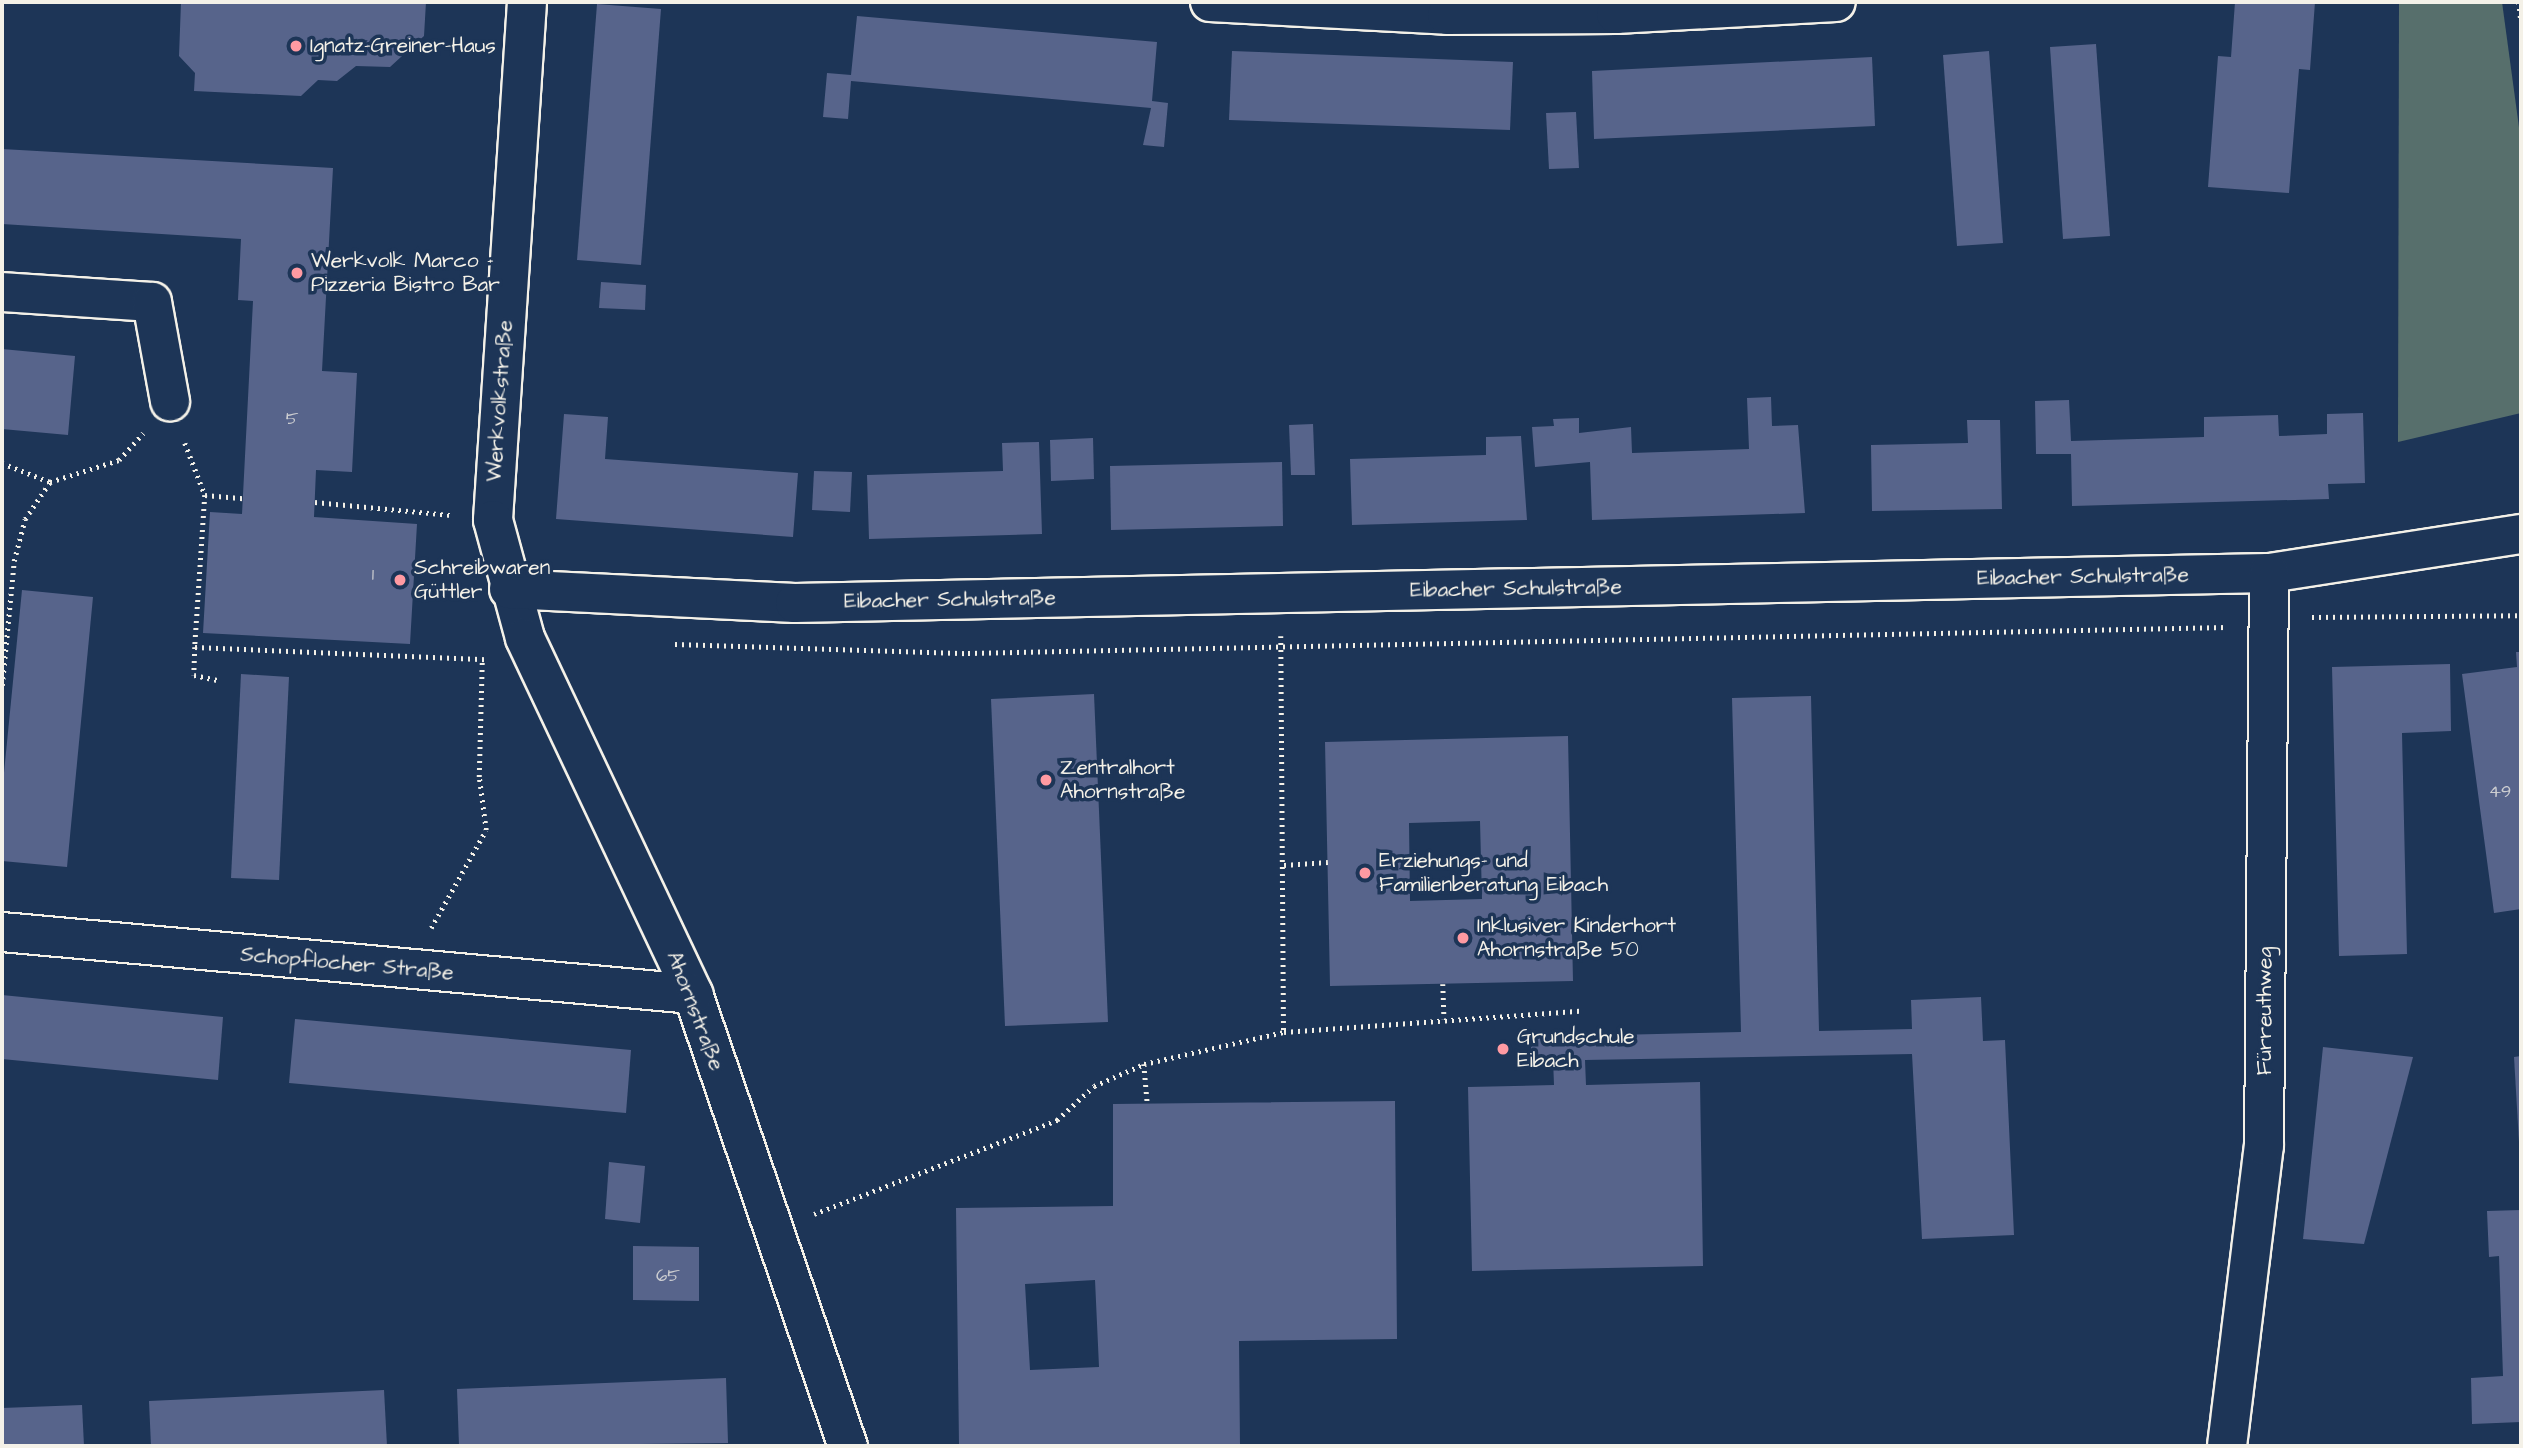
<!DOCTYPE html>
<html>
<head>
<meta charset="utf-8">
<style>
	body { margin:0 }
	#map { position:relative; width:2523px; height:1448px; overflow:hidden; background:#1d3557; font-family:"Architects Daughter",sans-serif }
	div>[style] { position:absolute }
	.green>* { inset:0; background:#576f6c }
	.building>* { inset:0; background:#57648b }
	.path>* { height:4.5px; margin-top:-2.25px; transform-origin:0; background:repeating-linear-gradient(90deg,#f4f1e8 0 2px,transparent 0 7px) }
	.roads { filter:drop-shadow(2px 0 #f4f1e8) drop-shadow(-2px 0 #f4f1e8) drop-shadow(0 2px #f4f1e8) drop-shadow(0 -2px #f4f1e8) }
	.minor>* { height:38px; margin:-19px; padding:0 19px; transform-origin:19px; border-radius:19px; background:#1d3557 }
	.dots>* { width:19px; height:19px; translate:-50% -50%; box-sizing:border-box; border:4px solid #1d3557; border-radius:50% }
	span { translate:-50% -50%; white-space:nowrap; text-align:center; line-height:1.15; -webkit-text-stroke:7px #1d3557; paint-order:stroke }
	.number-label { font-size:18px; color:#cdced1 }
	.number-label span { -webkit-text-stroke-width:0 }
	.poi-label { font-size:21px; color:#f4f1e8 }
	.left { translate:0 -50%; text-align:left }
	.street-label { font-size:21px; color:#f4f1e8 }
	.frame { position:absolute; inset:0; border:4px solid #f4f1e8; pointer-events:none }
</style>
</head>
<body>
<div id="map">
	<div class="green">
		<i style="clip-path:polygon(2399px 2px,2502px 2px,2521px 142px,2521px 413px,2398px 442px)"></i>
	</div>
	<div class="building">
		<i style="clip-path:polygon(181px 2px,426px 2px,424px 36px,390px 67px,356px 66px,337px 81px,318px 80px,301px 96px,194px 91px,195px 73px,179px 56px)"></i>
		<i style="clip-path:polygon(2235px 2px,2315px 2px,2310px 70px,2299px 69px,2289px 193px,2208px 187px,2218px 56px,2231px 57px)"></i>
		<i style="clip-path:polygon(597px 4px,661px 9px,641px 265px,577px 260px)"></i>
		<i style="clip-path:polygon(857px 16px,1157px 42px,1152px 101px,1168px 103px,1164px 147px,1143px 145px,1151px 108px,851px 81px,848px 119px,823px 117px,827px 73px,851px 75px)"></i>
		<i style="clip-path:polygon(2096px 44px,2110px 236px,2063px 239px,2050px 47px)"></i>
		<i style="clip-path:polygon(1232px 51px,1513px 62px,1510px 130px,1229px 120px)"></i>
		<i style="clip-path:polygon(1989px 51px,2003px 243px,1957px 246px,1943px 55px)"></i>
		<i style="clip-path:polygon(1872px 57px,1875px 126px,1594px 139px,1592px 71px)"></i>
		<i style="clip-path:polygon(1576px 112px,1579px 168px,1549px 169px,1546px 113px)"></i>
		<i style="clip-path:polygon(2px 149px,333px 168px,322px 371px,357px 373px,352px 472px,316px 470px,314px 517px,417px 524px,410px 644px,203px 633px,210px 512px,242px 514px,253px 301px,238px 300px,241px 239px,2px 224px)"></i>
		<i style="clip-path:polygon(601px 282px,646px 285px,645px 310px,599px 308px)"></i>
		<i style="clip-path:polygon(2px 349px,75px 356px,68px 435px,2px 429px)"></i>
		<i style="clip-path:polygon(1771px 397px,1772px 426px,1798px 425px,1805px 513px,1592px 520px,1590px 462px,1535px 467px,1532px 427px,1554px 426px,1553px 419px,1579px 418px,1579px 433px,1631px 427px,1632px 453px,1749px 449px,1747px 398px)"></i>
		<i style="clip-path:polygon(2069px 400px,2071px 441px,2204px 437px,2204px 417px,2278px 415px,2279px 436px,2327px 434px,2327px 414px,2363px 413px,2365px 483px,2328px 484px,2329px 499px,2072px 506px,2071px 454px,2036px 454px,2035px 401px)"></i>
		<i style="clip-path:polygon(564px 414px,608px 417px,605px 459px,798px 473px,793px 537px,556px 519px)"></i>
		<i style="clip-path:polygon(1967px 420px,2000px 420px,2002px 509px,1872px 511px,1871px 445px,1968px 443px)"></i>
		<i style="clip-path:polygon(1313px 424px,1315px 475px,1291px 475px,1289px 425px)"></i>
		<i style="clip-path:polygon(1521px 436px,1527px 520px,1352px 525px,1350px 459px,1486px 455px,1486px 437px)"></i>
		<i style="clip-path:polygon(1093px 438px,1094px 479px,1051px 481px,1050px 440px)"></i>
		<i style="clip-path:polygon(1039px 442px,1042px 534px,869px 539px,867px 475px,1003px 471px,1002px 443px)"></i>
		<i style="clip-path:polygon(1282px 462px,1283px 526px,1111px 530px,1110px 466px)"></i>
		<i style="clip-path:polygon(814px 471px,852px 472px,850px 512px,812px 510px)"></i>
		<i style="clip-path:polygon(22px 590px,93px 597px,67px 867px,2px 861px,2px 793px)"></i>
		<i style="clip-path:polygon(2516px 652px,2521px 652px,2521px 909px,2494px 913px,2462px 674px,2517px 667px)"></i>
		<i style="clip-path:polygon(2450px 664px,2451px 731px,2402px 733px,2407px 954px,2339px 956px,2332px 667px)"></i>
		<i style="clip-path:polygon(241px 674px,289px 677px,279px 880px,231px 878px)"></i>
		<i style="clip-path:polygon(1094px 694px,1108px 1022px,1005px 1026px,991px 699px)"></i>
		<i style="clip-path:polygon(1811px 696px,1819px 1031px,1912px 1029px,1911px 1000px,1981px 997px,1983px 1041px,2005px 1040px,2014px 1235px,1922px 1239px,1912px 1054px,1585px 1060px,1586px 1085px,1700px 1082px,1703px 1266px,1472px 1271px,1468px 1087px,1554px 1085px,1553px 1059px,1531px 1059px,1531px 1037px,1741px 1032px,1732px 698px)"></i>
		<i style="clip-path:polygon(evenodd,1568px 736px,1573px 981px,1330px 986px,1325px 742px,1568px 736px,1480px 821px,1482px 899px,1410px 901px,1409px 823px,1480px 821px)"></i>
		<i style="clip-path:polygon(2px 995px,223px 1017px,218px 1080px,2px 1059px)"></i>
		<i style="clip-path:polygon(295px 1019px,631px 1050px,626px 1113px,289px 1083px)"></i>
		<i style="clip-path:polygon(2323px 1047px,2413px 1057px,2364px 1244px,2303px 1239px)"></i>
		<i style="clip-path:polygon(2521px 1056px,2521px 1142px,2519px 1142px,2514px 1057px)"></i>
		<i style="clip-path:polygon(evenodd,1395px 1101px,1397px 1339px,1239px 1341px,1240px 1446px,959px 1446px,956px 1208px,1113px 1206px,1113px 1104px,1395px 1101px,1095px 1280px,1099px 1367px,1030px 1370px,1025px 1284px,1095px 1280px)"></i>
		<i style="clip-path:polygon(609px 1162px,645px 1166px,640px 1223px,605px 1219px)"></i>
		<i style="clip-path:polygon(2521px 1210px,2521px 1422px,2472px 1424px,2471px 1378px,2503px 1376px,2499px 1256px,2489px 1257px,2487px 1211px)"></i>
		<i style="clip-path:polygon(633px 1246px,699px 1247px,699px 1301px,633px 1300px)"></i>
		<i style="clip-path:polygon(726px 1378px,728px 1443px,459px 1446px,457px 1389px)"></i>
		<i style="clip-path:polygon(384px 1390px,387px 1446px,151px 1446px,149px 1401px)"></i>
		<i style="clip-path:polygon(82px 1405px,84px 1446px,2px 1446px,2px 1408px)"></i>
	</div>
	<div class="path">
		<i style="left:2519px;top:2px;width:20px;rotate:84deg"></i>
		<i style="left:185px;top:443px;width:56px;rotate:69deg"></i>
		<i style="left:205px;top:495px;width:38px;rotate:5deg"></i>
		<i style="left:2px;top:463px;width:52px;rotate:21.6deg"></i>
		<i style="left:50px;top:482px;width:72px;rotate:-17.7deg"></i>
		<i style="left:119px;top:460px;width:36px;rotate:-48deg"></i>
		<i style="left:205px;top:495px;width:152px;rotate:93.8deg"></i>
		<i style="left:195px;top:647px;width:291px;rotate:2.4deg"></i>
		<i style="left:315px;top:502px;width:137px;rotate:5.5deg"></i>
		<i style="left:2312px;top:617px;width:209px;rotate:-0.5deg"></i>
		<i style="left:1281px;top:636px;width:396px;rotate:89.6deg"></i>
		<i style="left:675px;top:644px;width:293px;rotate:1.8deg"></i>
		<i style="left:968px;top:653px;width:1259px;rotate:-1.18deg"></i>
		<i style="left:195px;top:647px;width:28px;rotate:92deg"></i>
		<i style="left:194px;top:675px;width:25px;rotate:12deg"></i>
		<i style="left:2px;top:686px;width:126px;rotate:-84.5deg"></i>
		<i style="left:14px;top:561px;width:43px;rotate:-75.3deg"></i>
		<i style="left:25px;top:519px;width:45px;rotate:-56deg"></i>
		<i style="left:1284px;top:865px;width:44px;rotate:-3.9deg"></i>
		<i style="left:431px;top:928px;width:112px;rotate:-60.7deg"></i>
		<i style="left:486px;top:830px;width:53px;rotate:-97.5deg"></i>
		<i style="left:479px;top:777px;width:116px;rotate:-88.5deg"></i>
		<i style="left:1443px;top:984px;width:35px;rotate:88deg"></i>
		<i style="left:1144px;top:1064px;width:38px;rotate:85deg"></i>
		<i style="left:814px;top:1214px;width:261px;rotate:-21.1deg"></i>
		<i style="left:1057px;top:1120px;width:50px;rotate:-42.6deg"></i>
		<i style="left:1094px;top:1086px;width:55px;rotate:-23.7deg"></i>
		<i style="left:1144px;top:1064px;width:144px;rotate:-12.9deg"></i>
		<i style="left:1284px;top:1032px;width:296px;rotate:-4.1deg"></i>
	</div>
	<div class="roads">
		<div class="minor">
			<i style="left:527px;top:2px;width:519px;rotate:93.76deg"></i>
			<i style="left:493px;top:520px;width:122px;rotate:74.8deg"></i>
			<i style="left:525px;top:638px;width:394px;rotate:64.7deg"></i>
			<i style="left:693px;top:994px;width:478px;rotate:71.1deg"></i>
			<i style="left:1210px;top:2px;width:237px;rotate:3.1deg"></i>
			<i style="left:1447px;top:15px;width:169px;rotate:-0.3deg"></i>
			<i style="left:1616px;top:14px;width:220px;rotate:-3.1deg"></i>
			<i style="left:2px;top:292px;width:150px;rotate:3.8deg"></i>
			<i style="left:152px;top:302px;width:101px;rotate:79.7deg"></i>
			<i style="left:509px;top:589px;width:286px;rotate:2.8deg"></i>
			<i style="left:795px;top:603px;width:1474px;rotate:-1.17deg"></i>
			<i style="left:2269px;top:573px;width:255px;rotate:-8.8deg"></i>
			<i style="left:2px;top:932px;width:694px;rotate:5.13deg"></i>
			<i style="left:2227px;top:1446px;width:302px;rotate:-83deg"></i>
			<i style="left:2264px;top:1146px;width:573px;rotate:-89.5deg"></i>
		</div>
	</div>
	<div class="dots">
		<i style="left:296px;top:46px;background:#ff9aa2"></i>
		<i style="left:297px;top:273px;background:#ff9aa2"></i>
		<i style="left:400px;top:580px;background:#ff9aa2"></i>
		<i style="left:1046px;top:780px;background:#ff9aa2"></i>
		<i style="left:1365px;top:873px;background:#ff9aa2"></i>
		<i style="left:1463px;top:938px;background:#ff9aa2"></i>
		<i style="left:1503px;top:1049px;background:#ff9aa2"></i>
	</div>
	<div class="number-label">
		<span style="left:292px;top:419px">5</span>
		<span style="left:373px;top:575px">1</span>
		<span style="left:2500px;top:792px">49</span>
		<span style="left:668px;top:1276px">65</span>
	</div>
	<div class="poi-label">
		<span class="left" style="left:310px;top:46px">Ignatz-Greiner-Haus</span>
		<span class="left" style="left:311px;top:273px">Werkvolk Marco -<br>Pizzeria Bistro Bar</span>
		<span class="left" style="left:414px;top:580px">Schreibwaren<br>Güttler</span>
		<span class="left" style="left:1060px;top:780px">Zentralhort<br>Ahornstraße</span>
		<span class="left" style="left:1379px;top:873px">Erziehungs- und<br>Familienberatung Eibach</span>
		<span class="left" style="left:1477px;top:938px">Inklusiver Kinderhort<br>Ahornstraße 50</span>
		<span class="left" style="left:1517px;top:1049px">Grundschule<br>Eibach</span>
	</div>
	<div class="street-label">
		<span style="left:500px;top:401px;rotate:-86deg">Werkvolkstraße</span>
		<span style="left:2083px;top:577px;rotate:-1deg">Eibacher Schulstraße</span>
		<span style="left:1516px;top:589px;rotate:-1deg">Eibacher Schulstraße</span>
		<span style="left:950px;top:600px;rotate:-1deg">Eibacher Schulstraße</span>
		<span style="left:347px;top:964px;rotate:5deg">Schopflocher Straße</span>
		<span style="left:695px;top:1011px;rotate:69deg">Ahornstraße</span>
		<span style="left:2265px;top:1011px;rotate:-90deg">Fürreuthweg</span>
	</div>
	<div class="frame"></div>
</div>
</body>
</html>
